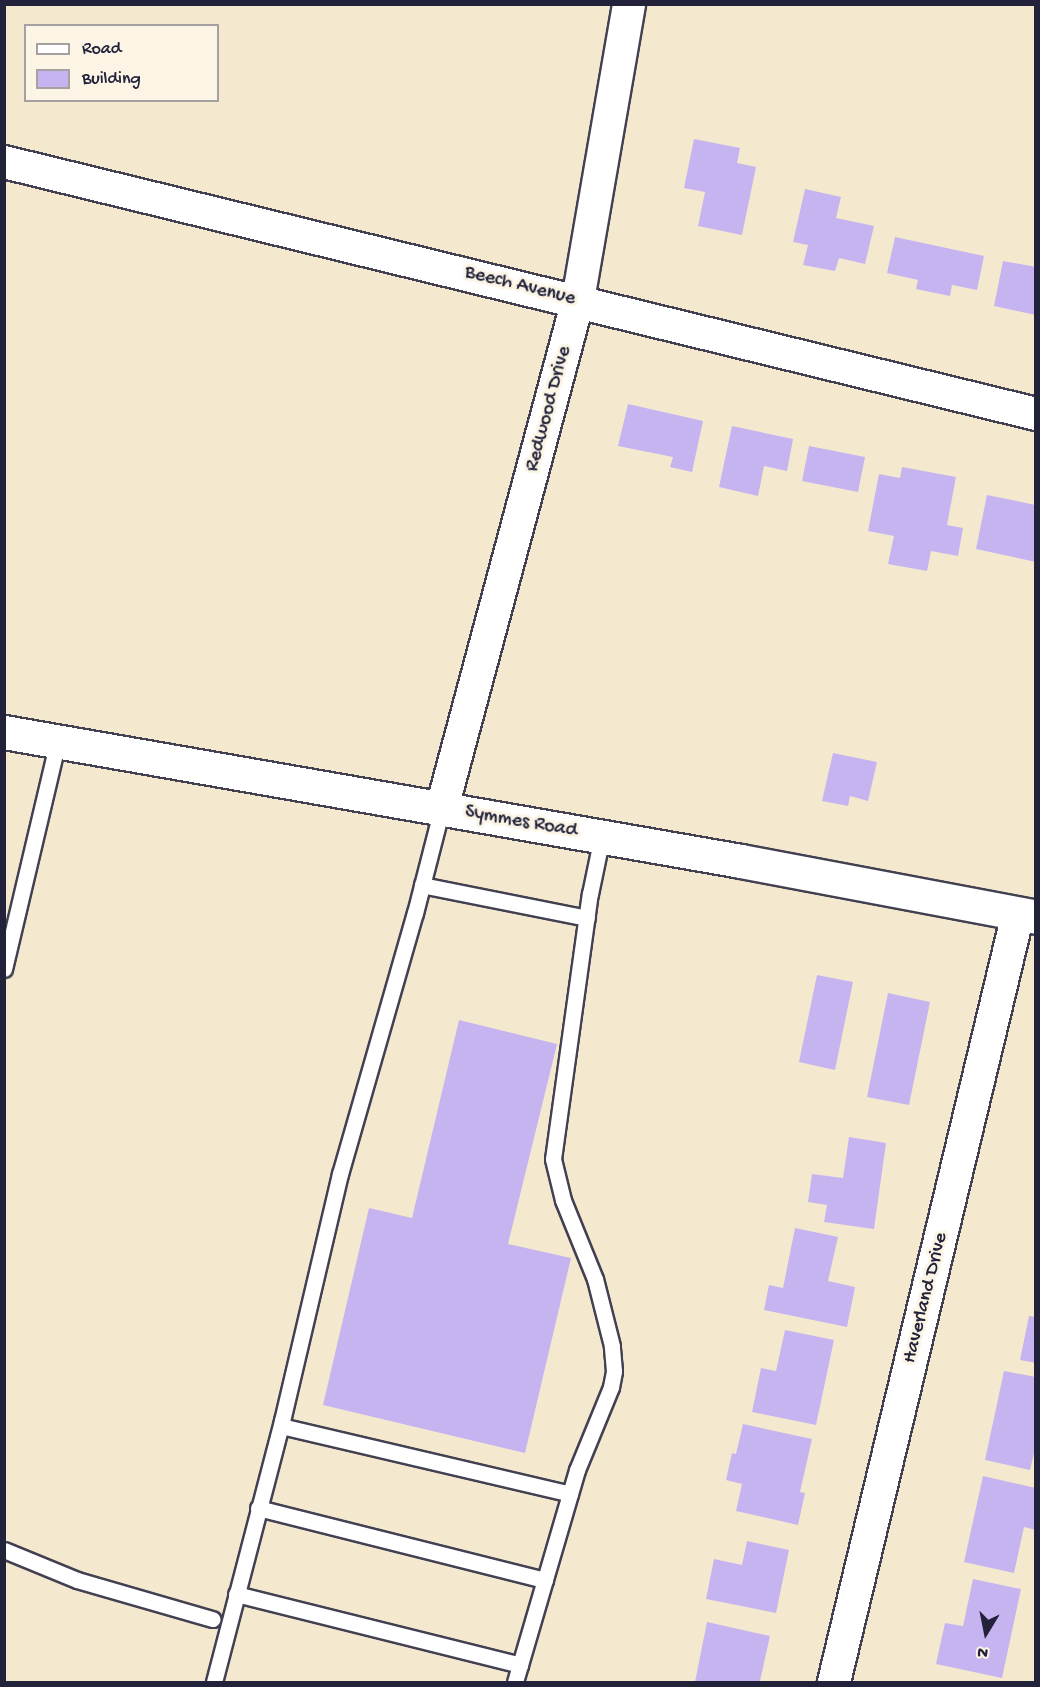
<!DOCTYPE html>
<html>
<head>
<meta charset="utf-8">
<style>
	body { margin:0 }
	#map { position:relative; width:1040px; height:1687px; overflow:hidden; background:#f4e9cf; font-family:"Gochi Hand",sans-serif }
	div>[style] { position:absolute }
	.building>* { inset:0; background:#c6b4f0 }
	.roads { filter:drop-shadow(2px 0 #424051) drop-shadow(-2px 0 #424051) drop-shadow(0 2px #424051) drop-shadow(0 -2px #424051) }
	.service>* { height:15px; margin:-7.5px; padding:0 7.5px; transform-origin:7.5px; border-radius:7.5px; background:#fff }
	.minor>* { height:32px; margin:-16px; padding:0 16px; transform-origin:16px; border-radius:16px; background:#fff }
	.tertiary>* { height:33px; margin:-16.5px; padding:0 16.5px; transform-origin:16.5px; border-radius:16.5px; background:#fff }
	span { translate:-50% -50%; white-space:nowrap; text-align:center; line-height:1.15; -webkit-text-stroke:6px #fcf5e5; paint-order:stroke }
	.street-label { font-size:20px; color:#22223b }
	.frame { position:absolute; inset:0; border:6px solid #22223b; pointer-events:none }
	.legend { position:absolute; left:24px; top:24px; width:195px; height:78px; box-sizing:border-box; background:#fcf5e5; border:2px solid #a5a1a1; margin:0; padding:8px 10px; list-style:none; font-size:18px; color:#22223b }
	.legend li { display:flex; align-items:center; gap:12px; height:30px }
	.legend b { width:30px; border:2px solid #a5a1a1 }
	.north { position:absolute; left:956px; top:1603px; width:60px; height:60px; -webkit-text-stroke:4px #fcf5e5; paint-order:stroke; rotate:190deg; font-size:16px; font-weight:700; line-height:24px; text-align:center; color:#22223b }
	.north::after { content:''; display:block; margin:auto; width:21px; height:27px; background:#22223b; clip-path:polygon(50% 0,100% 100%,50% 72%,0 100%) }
</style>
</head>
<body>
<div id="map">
	<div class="building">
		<i style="clip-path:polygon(694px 139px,740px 148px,737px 163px,756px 167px,742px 235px,698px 226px,705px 192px,684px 188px)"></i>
		<i style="clip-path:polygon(805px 189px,841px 197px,836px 218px,874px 226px,865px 264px,839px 258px,835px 271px,803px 265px,808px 245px,793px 242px)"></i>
		<i style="clip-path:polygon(895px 237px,984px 256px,977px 290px,952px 285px,950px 296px,916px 289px,918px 280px,887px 273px)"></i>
		<i style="clip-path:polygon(1003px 261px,1036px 267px,1036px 315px,994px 306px)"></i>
		<i style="clip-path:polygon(628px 404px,703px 421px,692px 472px,670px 467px,673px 457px,618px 446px)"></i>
		<i style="clip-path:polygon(732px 426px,793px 439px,787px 471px,764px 466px,758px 496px,719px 487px)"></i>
		<i style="clip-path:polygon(809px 446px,865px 457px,858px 492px,802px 481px)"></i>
		<i style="clip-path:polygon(902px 467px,956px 477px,947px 525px,963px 528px,958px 556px,931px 551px,927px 571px,888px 564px,894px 536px,868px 531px,879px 474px,900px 478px)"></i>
		<i style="clip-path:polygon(987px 495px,1036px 505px,1036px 562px,976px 549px)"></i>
		<i style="clip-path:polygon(833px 753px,877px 762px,868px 801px,850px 796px,848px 806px,822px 801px)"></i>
		<i style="clip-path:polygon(817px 975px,853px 982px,835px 1070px,799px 1062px)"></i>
		<i style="clip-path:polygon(888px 993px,930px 1002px,909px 1105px,867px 1097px)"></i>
		<i style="clip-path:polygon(459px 1020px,557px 1044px,508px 1244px,571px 1258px,525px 1453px,323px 1405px,369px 1208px,412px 1218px)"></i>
		<i style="clip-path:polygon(849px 1137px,886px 1143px,874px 1229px,824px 1222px,827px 1205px,808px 1202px,812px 1174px,843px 1178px)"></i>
		<i style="clip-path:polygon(795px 1228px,838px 1237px,828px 1281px,855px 1287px,847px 1327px,764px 1310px,769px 1285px,783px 1288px)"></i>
		<i style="clip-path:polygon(1029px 1316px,1036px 1317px,1036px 1363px,1020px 1360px)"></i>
		<i style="clip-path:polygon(785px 1330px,834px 1340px,816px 1425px,752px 1412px,761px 1368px,776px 1371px)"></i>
		<i style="clip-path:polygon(1004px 1371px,1036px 1377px,1036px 1445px,1030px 1470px,985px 1460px)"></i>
		<i style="clip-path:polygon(743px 1424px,812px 1439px,800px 1492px,805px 1493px,798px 1525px,736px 1511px,742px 1484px,726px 1480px,732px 1453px,736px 1454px)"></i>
		<i style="clip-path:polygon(983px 1476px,1036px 1488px,1036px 1530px,1024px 1527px,1014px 1573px,964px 1562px)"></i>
		<i style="clip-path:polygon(747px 1541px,789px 1550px,776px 1613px,706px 1599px,714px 1559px,742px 1565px)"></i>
		<i style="clip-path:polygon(973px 1579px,1021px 1589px,1002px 1678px,936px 1664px,945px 1623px,963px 1626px)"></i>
		<i style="clip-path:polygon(707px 1622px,770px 1636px,760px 1681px,695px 1682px)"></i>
	</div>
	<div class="roads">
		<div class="service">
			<i style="left:422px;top:885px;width:168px;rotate:11.3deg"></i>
			<i style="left:4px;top:969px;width:235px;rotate:-76.7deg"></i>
			<i style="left:281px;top:1426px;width:297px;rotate:13.2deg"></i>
			<i style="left:258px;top:1508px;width:296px;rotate:14.1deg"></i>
			<i style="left:4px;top:1550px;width:79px;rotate:22.3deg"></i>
			<i style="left:77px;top:1580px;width:141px;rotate:16.1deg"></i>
			<i style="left:236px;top:1594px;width:293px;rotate:14deg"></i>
			<i style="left:214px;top:1682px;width:270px;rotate:-75.4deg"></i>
			<i style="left:282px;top:1421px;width:254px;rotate:-76.8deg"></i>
			<i style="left:340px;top:1174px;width:272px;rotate:-74deg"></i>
			<i style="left:415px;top:913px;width:108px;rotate:-75.6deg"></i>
			<i style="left:515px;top:1682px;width:221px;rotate:-73.7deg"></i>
			<i style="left:577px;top:1470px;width:90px;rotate:-67.7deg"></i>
			<i style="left:611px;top:1387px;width:16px;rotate:-79deg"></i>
			<i style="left:614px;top:1371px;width:25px;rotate:-95deg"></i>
			<i style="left:612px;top:1346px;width:69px;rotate:-104.2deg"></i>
			<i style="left:595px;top:1279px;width:85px;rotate:-112.1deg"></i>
			<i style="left:563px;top:1200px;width:42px;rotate:-103.7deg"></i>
			<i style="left:553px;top:1159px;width:268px;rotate:-82.1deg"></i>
			<i style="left:590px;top:894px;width:59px;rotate:-78.3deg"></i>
		</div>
		<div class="minor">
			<i style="left:4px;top:162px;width:1062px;rotate:13.72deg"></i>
			<i style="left:442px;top:808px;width:526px;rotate:-75.01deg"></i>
			<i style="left:578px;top:300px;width:300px;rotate:-80.2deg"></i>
			<i style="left:834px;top:1682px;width:790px;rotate:-76.53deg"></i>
		</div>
		<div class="tertiary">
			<i style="left:4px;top:732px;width:748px;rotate:9.93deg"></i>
			<i style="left:741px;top:861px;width:300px;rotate:10.7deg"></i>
		</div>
	</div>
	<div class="street-label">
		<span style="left:520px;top:286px;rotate:14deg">Beech Avenue</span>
		<span style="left:549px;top:409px;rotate:-75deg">Redwood Drive</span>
		<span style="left:521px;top:822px;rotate:10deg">Symmes Road</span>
		<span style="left:926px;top:1298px;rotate:-76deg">Haverland Drive</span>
	</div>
	<div class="frame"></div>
	<ul class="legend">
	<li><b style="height:8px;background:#fff"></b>Road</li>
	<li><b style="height:16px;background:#c6b4f0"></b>Building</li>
	</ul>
	<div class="north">N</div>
</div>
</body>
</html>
